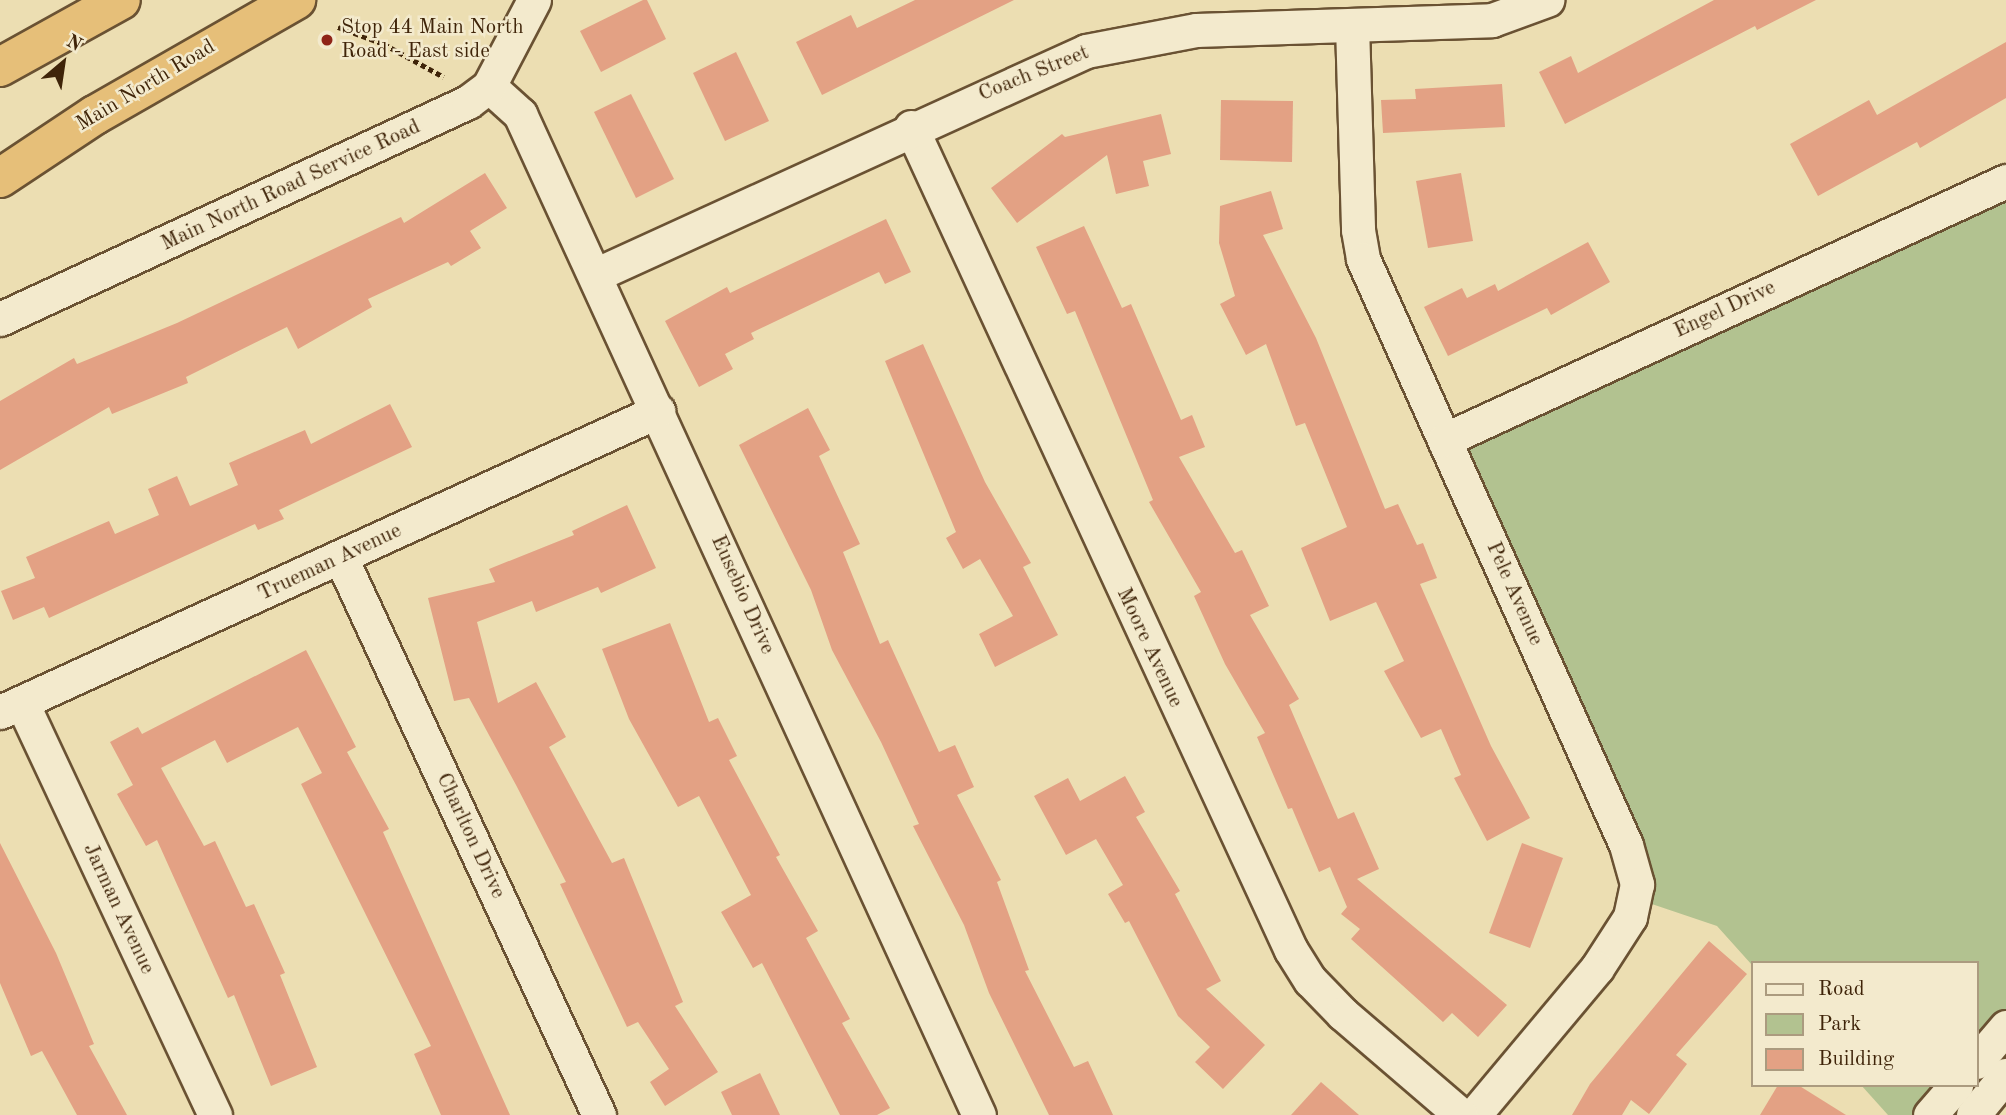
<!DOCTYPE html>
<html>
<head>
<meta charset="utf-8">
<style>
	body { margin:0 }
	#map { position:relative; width:2006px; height:1115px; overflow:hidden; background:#ecdeb2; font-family:"Old Standard TT",serif }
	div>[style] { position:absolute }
	.green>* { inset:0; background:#b2c290 }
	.building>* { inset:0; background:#e3a184 }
	.path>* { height:4.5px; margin-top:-2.25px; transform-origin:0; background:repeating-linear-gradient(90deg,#3f2409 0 5px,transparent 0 8.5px) }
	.roads { filter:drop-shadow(2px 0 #6a5233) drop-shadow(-2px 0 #6a5233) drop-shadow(0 2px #6a5233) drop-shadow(0 -2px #6a5233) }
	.minor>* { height:33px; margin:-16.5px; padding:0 16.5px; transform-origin:16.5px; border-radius:16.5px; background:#f3eacd }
	.highway>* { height:38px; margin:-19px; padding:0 19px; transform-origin:19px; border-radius:19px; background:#e6bf79 }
	.dots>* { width:19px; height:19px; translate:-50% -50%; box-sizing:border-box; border:4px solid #f3eacd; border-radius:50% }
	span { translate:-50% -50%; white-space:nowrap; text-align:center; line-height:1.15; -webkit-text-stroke:5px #f3eacd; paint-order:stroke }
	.poi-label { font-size:21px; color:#3f2409 }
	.left { translate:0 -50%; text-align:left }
	.street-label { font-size:21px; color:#3f2409 }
	.legend { position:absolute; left:1751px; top:961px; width:228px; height:126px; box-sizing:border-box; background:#f3eacd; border:2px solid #ab9b7f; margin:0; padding:9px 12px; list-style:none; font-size:21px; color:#3f2409 }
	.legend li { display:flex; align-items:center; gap:14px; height:35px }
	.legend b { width:35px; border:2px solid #ab9b7f }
	.north { position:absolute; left:28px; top:28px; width:70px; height:70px; -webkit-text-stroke:5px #f3eacd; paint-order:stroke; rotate:29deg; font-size:19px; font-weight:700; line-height:28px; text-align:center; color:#3f2409 }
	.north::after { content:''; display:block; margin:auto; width:24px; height:32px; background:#3f2409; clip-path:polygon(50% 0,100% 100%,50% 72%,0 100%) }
</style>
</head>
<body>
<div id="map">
	<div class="green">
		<i style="clip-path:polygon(2006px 181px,2006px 1027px,1976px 1062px,1976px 963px,1752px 965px,1717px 926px,1637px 899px,1444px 440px)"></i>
		<i style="clip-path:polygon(1861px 1085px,1956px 1085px,1930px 1115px,1888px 1115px)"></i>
	</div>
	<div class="building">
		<i style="clip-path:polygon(643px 0,647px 0,666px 39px,601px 72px,580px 31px)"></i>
		<i style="clip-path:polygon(915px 0,1014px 0,822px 95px,796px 42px,851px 15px,857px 28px)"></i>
		<i style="clip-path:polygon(1714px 0,1816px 0,1757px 30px,1755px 26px,1565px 124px,1539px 72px,1571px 56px,1578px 73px)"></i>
		<i style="clip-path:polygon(2006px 42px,2006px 98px,1920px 148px,1917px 142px,1818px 196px,1790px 144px,1869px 100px,1877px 115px)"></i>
		<i style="clip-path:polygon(736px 52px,769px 121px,725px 141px,693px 73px)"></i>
		<i style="clip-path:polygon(1502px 84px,1505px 127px,1383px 133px,1381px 100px,1416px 99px,1415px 89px)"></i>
		<i style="clip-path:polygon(631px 94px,674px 179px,636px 198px,594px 112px)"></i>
		<i style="clip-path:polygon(1221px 100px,1293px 101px,1292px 162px,1220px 160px)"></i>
		<i style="clip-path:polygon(1161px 114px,1171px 154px,1143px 161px,1149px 186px,1116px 194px,1107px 155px,1017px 223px,991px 188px,1062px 134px,1065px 137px)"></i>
		<i style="clip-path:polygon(485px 173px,507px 208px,470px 231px,481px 248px,451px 266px,448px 262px,368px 299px,372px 307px,298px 349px,287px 327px,186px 377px,188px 383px,112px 414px,109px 407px,0 470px,0 401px,74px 358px,77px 364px,177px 323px,401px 217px,404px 223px)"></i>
		<i style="clip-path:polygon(1461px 173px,1473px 241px,1428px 248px,1416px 181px)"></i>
		<i style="clip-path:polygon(1271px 191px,1283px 229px,1263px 235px,1316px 338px,1385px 509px,1398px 504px,1417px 545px,1423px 543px,1437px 578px,1420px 584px,1491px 746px,1530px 818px,1487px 841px,1454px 778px,1461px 775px,1441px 729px,1421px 738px,1384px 671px,1404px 661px,1376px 602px,1330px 621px,1301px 548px,1347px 527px,1305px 423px,1296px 426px,1266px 344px,1246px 355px,1220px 304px,1235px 296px,1219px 243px,1220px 206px)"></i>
		<i style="clip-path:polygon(886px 219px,911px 272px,885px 284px,879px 272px,751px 333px,754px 339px,725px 354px,733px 369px,699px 387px,665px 321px,727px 287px,730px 293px)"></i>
		<i style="clip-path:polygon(1084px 226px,1122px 308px,1131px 304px,1181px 420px,1192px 415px,1205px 447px,1179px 457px,1235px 553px,1242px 550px,1269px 606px,1250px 615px,1299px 699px,1289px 705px,1338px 819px,1354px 812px,1379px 869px,1357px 879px,1507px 1005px,1478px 1037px,1452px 1013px,1443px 1022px,1351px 939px,1360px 929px,1341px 914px,1347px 907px,1330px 867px,1319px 872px,1292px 808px,1288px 809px,1257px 737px,1265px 733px,1225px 664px,1194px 596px,1201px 592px,1149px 502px,1153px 500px,1075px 311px,1067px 314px,1036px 247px)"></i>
		<i style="clip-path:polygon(1588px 242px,1610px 282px,1551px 315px,1547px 308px,1448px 356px,1424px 307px,1462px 288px,1467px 298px,1495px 284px,1498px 291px)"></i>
		<i style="clip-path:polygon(923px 344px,985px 482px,1031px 563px,1023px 567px,1058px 635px,995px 667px,979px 634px,1013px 616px,980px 559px,963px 569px,946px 538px,956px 532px,885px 361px)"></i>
		<i style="clip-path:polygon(390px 404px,412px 447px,279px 510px,284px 519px,258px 530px,255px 524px,49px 618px,44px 607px,13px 620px,1px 591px,35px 578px,26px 557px,109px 521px,115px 534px,159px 515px,148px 489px,177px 476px,190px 506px,238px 485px,229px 463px,305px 430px,311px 444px)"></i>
		<i style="clip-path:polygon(808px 408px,830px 450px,819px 456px,860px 544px,843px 552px,880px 644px,888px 640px,939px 752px,955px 745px,974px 787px,957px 795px,1001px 880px,997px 882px,1029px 970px,1025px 971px,1074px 1067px,1088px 1061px,1113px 1115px,1049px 1115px,989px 993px,964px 925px,913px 826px,919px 824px,881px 742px,832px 650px,811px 590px,739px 445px)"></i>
		<i style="clip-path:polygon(627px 505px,656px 568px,601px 593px,598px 587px,536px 612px,532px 601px,477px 622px,498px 703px,536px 682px,566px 737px,549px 747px,612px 863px,624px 858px,683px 1002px,675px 1006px,718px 1072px,665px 1106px,650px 1082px,669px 1069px,638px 1022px,627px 1027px,560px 884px,566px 882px,516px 785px,469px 698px,454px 701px,428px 598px,495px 582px,489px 569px,574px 535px,572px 531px)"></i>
		<i style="clip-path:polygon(670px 623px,709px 722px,718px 718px,737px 756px,729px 760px,780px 855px,776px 857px,818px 931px,806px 938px,850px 1019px,842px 1023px,890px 1108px,877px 1115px,840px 1115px,762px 963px,753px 968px,721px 912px,751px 895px,699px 796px,678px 807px,629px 719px,602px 649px)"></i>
		<i style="clip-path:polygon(306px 650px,356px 747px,347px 752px,389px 829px,383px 832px,510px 1115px,441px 1115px,414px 1054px,431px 1046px,301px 784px,322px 773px,298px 727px,227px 763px,215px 740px,161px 768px,204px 846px,215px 841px,246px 907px,254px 904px,285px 973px,280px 975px,317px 1067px,271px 1086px,234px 995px,228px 998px,157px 840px,146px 846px,117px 794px,133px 785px,110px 742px,138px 727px,142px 734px)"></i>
		<i style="clip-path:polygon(1125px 776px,1145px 812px,1136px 817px,1180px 891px,1175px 894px,1221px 981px,1206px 989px,1265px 1045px,1223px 1089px,1195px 1062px,1210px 1047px,1178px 1016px,1129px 921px,1125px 923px,1108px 894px,1123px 885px,1096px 839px,1066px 855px,1034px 796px,1068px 778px,1080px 801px)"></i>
		<i style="clip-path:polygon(0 843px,56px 953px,94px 1044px,89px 1046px,127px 1115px,77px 1115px,42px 1051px,31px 1056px,0 983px)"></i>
		<i style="clip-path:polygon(1522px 843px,1563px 858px,1530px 948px,1489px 933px)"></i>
		<i style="clip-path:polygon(1709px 941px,1747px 974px,1676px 1055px,1687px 1064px,1649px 1114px,1631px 1100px,1622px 1115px,1572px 1115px,1590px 1084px)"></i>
		<i style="clip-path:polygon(760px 1073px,780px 1115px,732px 1115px,721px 1092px)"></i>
		<i style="clip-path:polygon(1321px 1082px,1359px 1115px,1291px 1115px)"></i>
		<i style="clip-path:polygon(1778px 1085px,1798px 1085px,1846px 1115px,1760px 1115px)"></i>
	</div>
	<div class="path">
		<i style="left:338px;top:27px;width:49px;rotate:20.3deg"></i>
		<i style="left:384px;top:44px;width:68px;rotate:28.8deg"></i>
	</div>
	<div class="roads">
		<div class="minor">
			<i style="left:1352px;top:25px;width:205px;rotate:88.3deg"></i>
			<i style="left:1358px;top:230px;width:29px;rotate:80deg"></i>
			<i style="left:1363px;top:259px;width:642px;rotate:65.83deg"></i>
			<i style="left:1626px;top:845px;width:41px;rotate:74.2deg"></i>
			<i style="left:1637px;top:884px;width:34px;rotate:102deg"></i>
			<i style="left:1630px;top:917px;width:61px;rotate:122.9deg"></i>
			<i style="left:1597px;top:968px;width:192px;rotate:129.9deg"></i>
			<i style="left:489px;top:86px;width:42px;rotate:42.1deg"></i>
			<i style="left:520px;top:114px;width:1101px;rotate:65.37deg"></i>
			<i style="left:911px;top:127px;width:906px;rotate:65.22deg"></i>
			<i style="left:1291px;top:950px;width:36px;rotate:58deg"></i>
			<i style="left:1310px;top:980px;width:47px;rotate:45.9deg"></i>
			<i style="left:1343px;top:1014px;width:155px;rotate:40.6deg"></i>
			<i style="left:595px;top:275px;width:540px;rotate:-24.52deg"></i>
			<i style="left:1086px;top:51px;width:112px;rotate:-10.8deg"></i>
			<i style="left:1196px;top:30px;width:296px;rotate:-1.9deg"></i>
			<i style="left:1492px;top:20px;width:59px;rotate:-20deg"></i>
			<i style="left:0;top:319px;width:516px;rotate:-24.88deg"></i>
			<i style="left:468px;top:102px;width:26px;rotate:-37deg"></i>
			<i style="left:489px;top:86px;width:97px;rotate:-62.4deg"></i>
			<i style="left:1444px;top:440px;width:619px;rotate:-24.74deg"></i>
			<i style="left:341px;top:558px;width:614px;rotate:65.15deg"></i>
			<i style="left:22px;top:703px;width:455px;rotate:64.9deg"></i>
			<i style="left:0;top:712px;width:724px;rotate:-24.58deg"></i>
			<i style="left:1976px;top:1062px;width:46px;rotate:-49.4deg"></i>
			<i style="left:1930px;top:1115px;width:40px;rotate:-49deg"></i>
			<i style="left:1973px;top:1115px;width:52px;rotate:-50.5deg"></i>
		</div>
		<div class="highway">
			<i style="left:0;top:67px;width:138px;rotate:-29deg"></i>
			<i style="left:0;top:178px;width:114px;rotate:-33.6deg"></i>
			<i style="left:95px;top:115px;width:232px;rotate:-29.8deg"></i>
		</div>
	</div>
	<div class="dots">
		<i style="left:327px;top:40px;background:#8f2418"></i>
	</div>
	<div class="poi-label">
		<span class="left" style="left:341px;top:40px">Stop 44 Main North<br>Road - East side</span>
	</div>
	<div class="street-label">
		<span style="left:1034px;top:74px;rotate:-22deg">Coach Street</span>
		<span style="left:146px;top:86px;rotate:-31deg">Main North Road</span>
		<span style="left:291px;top:186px;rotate:-25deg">Main North Road Service Road</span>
		<span style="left:1725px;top:310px;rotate:-25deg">Engel Drive</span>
		<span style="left:330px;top:563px;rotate:-25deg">Trueman Avenue</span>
		<span style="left:1514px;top:594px;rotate:66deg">Pele Avenue</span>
		<span style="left:742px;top:595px;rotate:66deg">Eusebio Drive</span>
		<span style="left:1149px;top:648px;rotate:65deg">Moore Avenue</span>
		<span style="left:470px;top:836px;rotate:65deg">Charlton Drive</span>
		<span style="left:118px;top:909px;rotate:65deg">Jarman Avenue</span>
	</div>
	<ul class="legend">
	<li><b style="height:9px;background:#f3eacd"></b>Road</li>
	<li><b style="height:19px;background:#b2c290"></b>Park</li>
	<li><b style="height:19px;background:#e3a184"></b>Building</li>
	</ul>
	<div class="north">N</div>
</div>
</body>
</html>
